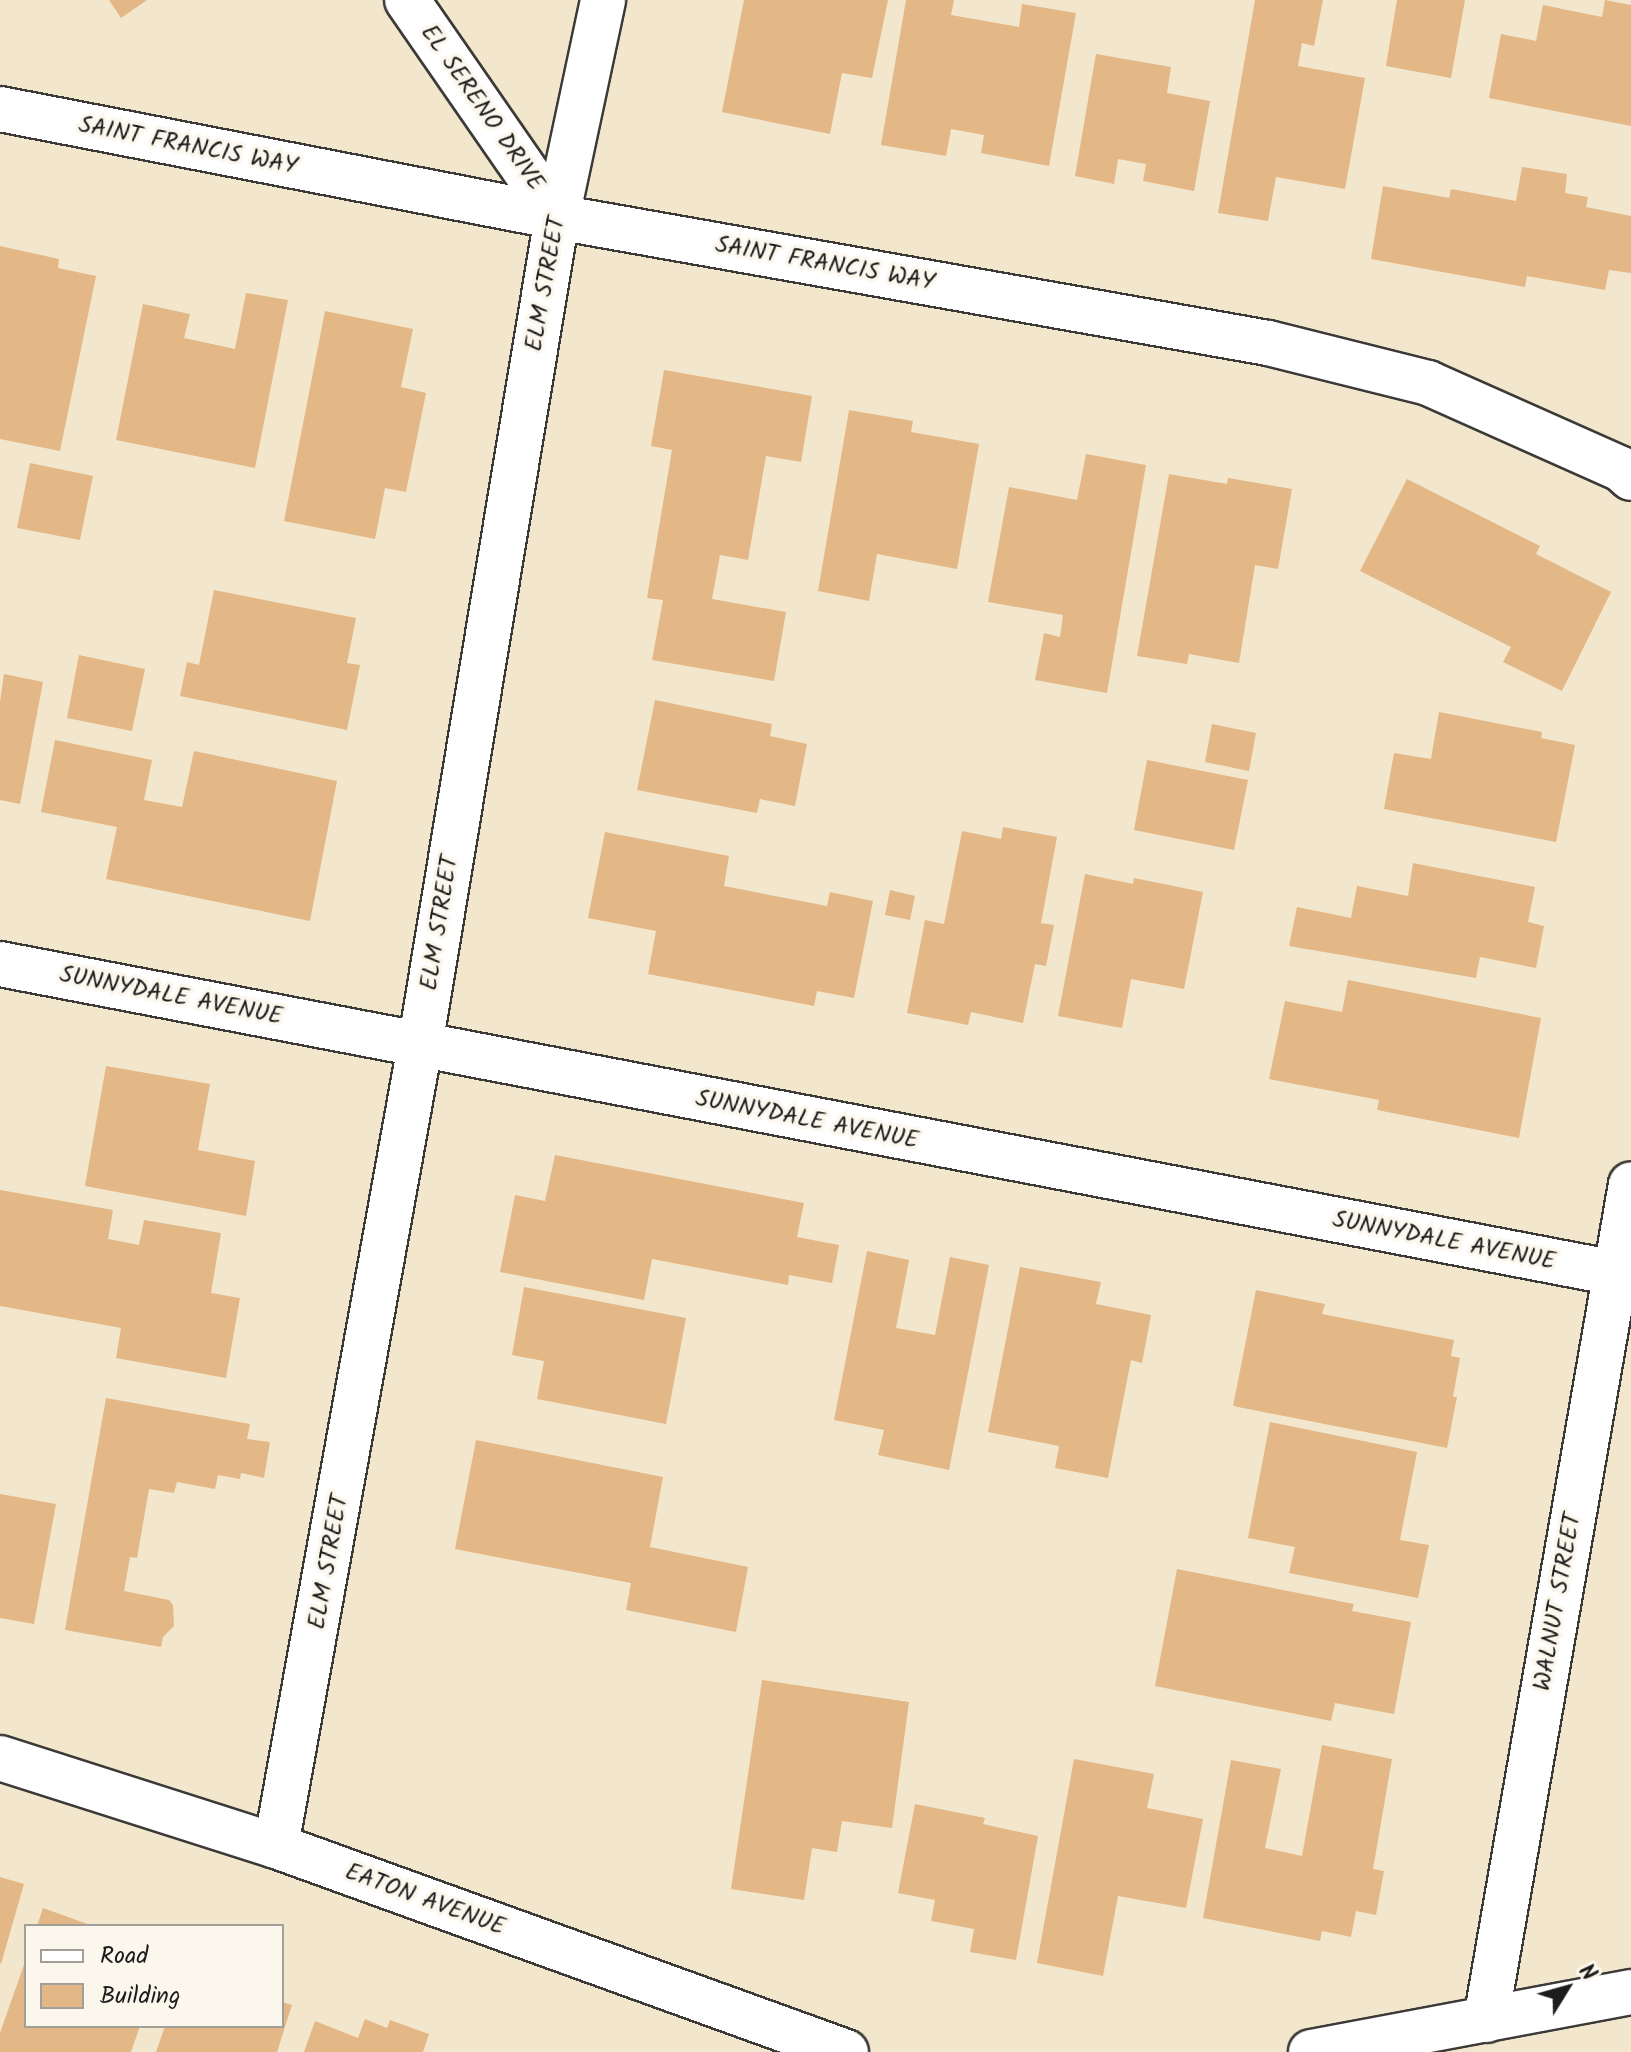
<!DOCTYPE html>
<html>
<head>
<meta charset="utf-8">
<style>
	body { margin:0 }
	#map { position:relative; width:1631px; height:2052px; overflow:hidden; background:#f2e7cd; font-family:Kalam,sans-serif }
	div>[style] { position:absolute }
	.building>* { inset:0; background:#e3b786 }
	.roads { filter:drop-shadow(2px 0 #3c3a37) drop-shadow(-2px 0 #3c3a37) drop-shadow(0 2px #3c3a37) drop-shadow(0 -2px #3c3a37) }
	.street>* { height:44px; margin:-22px; padding:0 22px; transform-origin:22px; border-radius:22px; background:#fff }
	span { translate:-50% -50%; white-space:nowrap; text-align:center; line-height:1.15; -webkit-text-stroke:7px #fbf7ec; paint-order:stroke }
	.street-label { font-size:24px; color:#1c1c1c }
	.legend { position:absolute; left:24px; top:1924px; width:260px; height:104px; box-sizing:border-box; background:#fbf7ec; border:2px solid #a29f99; margin:0; padding:10px 14px; list-style:none; font-size:24px; color:#1c1c1c }
	.legend li { display:flex; align-items:center; gap:16px; height:40px }
	.legend b { width:40px; border:2px solid #a29f99 }
	.north { position:absolute; left:1527px; top:1948px; width:80px; height:80px; -webkit-text-stroke:6px #fbf7ec; paint-order:stroke; rotate:53deg; font-size:22px; font-weight:700; line-height:32px; text-align:center; color:#1c1c1c }
	.north::after { content:''; display:block; margin:auto; width:28px; height:36px; background:#1c1c1c; clip-path:polygon(50% 0,100% 100%,50% 72%,0 100%) }
</style>
</head>
<body>
<div id="map">
	<div class="building">
		<i style="clip-path:polygon(109px 0,147px 0,121px 18px)"></i>
		<i style="clip-path:polygon(744px 0,888px 0,872px 78px,842px 73px,830px 134px,722px 112px)"></i>
		<i style="clip-path:polygon(906px 0,954px 0,951px 15px,1019px 27px,1022px 4px,1076px 13px,1049px 166px,981px 153px,984px 135px,951px 129px,946px 156px,881px 145px)"></i>
		<i style="clip-path:polygon(1255px 0,1323px 0,1314px 46px,1302px 43px,1298px 66px,1365px 78px,1345px 189px,1276px 177px,1268px 221px,1218px 213px)"></i>
		<i style="clip-path:polygon(1397px 0,1465px 0,1451px 78px,1386px 66px)"></i>
		<i style="clip-path:polygon(1605px 0,1631px 5px,1631px 126px,1489px 98px,1501px 34px,1536px 41px,1543px 5px,1602px 17px)"></i>
		<i style="clip-path:polygon(1096px 54px,1171px 67px,1167px 93px,1210px 101px,1194px 191px,1143px 181px,1146px 164px,1118px 159px,1114px 184px,1075px 176px)"></i>
		<i style="clip-path:polygon(1522px 167px,1567px 174px,1565px 193px,1588px 197px,1586px 207px,1631px 216px,1631px 273px,1609px 270px,1605px 290px,1527px 276px,1525px 287px,1371px 259px,1383px 186px,1449px 198px,1451px 189px,1516px 201px)"></i>
		<i style="clip-path:polygon(0 246px,59px 259px,58px 268px,96px 276px,60px 451px,0 439px)"></i>
		<i style="clip-path:polygon(246px 293px,288px 300px,255px 468px,116px 440px,143px 304px,190px 314px,184px 338px,235px 349px)"></i>
		<i style="clip-path:polygon(325px 311px,413px 329px,401px 387px,426px 393px,406px 492px,385px 488px,375px 539px,284px 521px)"></i>
		<i style="clip-path:polygon(664px 370px,812px 396px,801px 462px,766px 456px,748px 560px,720px 555px,712px 599px,786px 612px,774px 681px,652px 660px,663px 600px,647px 598px,672px 450px,651px 446px)"></i>
		<i style="clip-path:polygon(849px 410px,913px 421px,911px 432px,979px 444px,957px 569px,877px 554px,869px 601px,818px 591px)"></i>
		<i style="clip-path:polygon(1086px 454px,1146px 465px,1107px 693px,1035px 680px,1044px 633px,1060px 637px,1063px 615px,988px 602px,1009px 487px,1077px 500px)"></i>
		<i style="clip-path:polygon(30px 463px,93px 476px,80px 540px,17px 528px)"></i>
		<i style="clip-path:polygon(1169px 474px,1227px 484px,1228px 478px,1292px 489px,1278px 569px,1255px 565px,1239px 663px,1189px 654px,1187px 664px,1137px 656px)"></i>
		<i style="clip-path:polygon(1407px 479px,1540px 546px,1536px 554px,1611px 592px,1562px 691px,1503px 662px,1511px 647px,1360px 571px)"></i>
		<i style="clip-path:polygon(214px 590px,356px 618px,347px 663px,360px 665px,347px 730px,180px 696px,187px 662px,199px 665px)"></i>
		<i style="clip-path:polygon(79px 655px,145px 669px,132px 731px,67px 718px)"></i>
		<i style="clip-path:polygon(4px 674px,43px 682px,20px 804px,0 800px,0 702px)"></i>
		<i style="clip-path:polygon(655px 700px,772px 724px,770px 736px,807px 744px,795px 806px,760px 799px,757px 813px,637px 790px)"></i>
		<i style="clip-path:polygon(1439px 712px,1542px 732px,1541px 738px,1575px 745px,1556px 842px,1384px 809px,1394px 753px,1431px 759px)"></i>
		<i style="clip-path:polygon(1212px 724px,1256px 733px,1249px 771px,1205px 762px)"></i>
		<i style="clip-path:polygon(55px 740px,152px 760px,144px 800px,182px 807px,194px 751px,337px 781px,310px 921px,106px 879px,117px 827px,41px 812px)"></i>
		<i style="clip-path:polygon(1147px 760px,1248px 780px,1234px 850px,1134px 830px)"></i>
		<i style="clip-path:polygon(1003px 827px,1057px 837px,1041px 923px,1054px 925px,1046px 966px,1035px 964px,1023px 1023px,971px 1012px,968px 1025px,907px 1013px,925px 920px,944px 924px,962px 831px,1001px 839px)"></i>
		<i style="clip-path:polygon(605px 832px,729px 856px,724px 886px,827px 906px,830px 892px,873px 901px,854px 998px,817px 991px,814px 1006px,648px 974px,656px 931px,588px 918px)"></i>
		<i style="clip-path:polygon(1413px 863px,1535px 887px,1528px 922px,1544px 926px,1536px 968px,1480px 957px,1476px 978px,1289px 946px,1297px 907px,1351px 918px,1357px 886px,1408px 896px)"></i>
		<i style="clip-path:polygon(1085px 874px,1133px 884px,1134px 878px,1203px 892px,1184px 989px,1131px 979px,1122px 1028px,1058px 1016px)"></i>
		<i style="clip-path:polygon(890px 890px,915px 896px,910px 920px,885px 915px)"></i>
		<i style="clip-path:polygon(1348px 980px,1541px 1018px,1519px 1138px,1377px 1110px,1379px 1100px,1269px 1079px,1285px 1001px,1342px 1012px)"></i>
		<i style="clip-path:polygon(106px 1066px,210px 1084px,198px 1150px,255px 1161px,246px 1216px,85px 1186px)"></i>
		<i style="clip-path:polygon(555px 1155px,804px 1203px,797px 1237px,839px 1245px,832px 1283px,789px 1275px,788px 1285px,652px 1259px,644px 1300px,500px 1272px,515px 1195px,545px 1201px)"></i>
		<i style="clip-path:polygon(0 1190px,113px 1210px,108px 1239px,139px 1245px,144px 1220px,221px 1233px,211px 1293px,240px 1298px,226px 1378px,116px 1358px,121px 1328px,0 1306px)"></i>
		<i style="clip-path:polygon(867px 1251px,909px 1260px,896px 1328px,935px 1335px,950px 1257px,989px 1265px,949px 1470px,878px 1455px,884px 1430px,834px 1420px)"></i>
		<i style="clip-path:polygon(1020px 1267px,1101px 1282px,1096px 1304px,1151px 1315px,1142px 1363px,1131px 1360px,1108px 1478px,1055px 1468px,1059px 1446px,988px 1432px)"></i>
		<i style="clip-path:polygon(524px 1287px,686px 1318px,666px 1424px,537px 1399px,544px 1361px,512px 1355px)"></i>
		<i style="clip-path:polygon(1256px 1290px,1325px 1304px,1322px 1314px,1454px 1340px,1451px 1356px,1460px 1358px,1453px 1397px,1457px 1397px,1447px 1448px,1233px 1406px)"></i>
		<i style="clip-path:polygon(106px 1398px,250px 1424px,247px 1439px,270px 1442px,264px 1478px,241px 1473px,240px 1479px,218px 1475px,215px 1489px,177px 1482px,174px 1493px,149px 1489px,137px 1558px,130px 1557px,124px 1591px,169px 1600px,173px 1605px,174px 1626px,163px 1637px,161px 1647px,65px 1630px)"></i>
		<i style="clip-path:polygon(1270px 1422px,1417px 1452px,1400px 1540px,1429px 1545px,1418px 1598px,1289px 1573px,1295px 1547px,1248px 1538px)"></i>
		<i style="clip-path:polygon(476px 1440px,663px 1477px,650px 1547px,748px 1567px,736px 1632px,626px 1610px,631px 1583px,455px 1549px)"></i>
		<i style="clip-path:polygon(0 1494px,56px 1504px,34px 1624px,0 1618px)"></i>
		<i style="clip-path:polygon(1177px 1569px,1354px 1604px,1352px 1611px,1411px 1622px,1394px 1714px,1335px 1703px,1331px 1721px,1155px 1686px)"></i>
		<i style="clip-path:polygon(762px 1680px,909px 1702px,892px 1828px,842px 1821px,837px 1852px,812px 1848px,804px 1900px,731px 1889px)"></i>
		<i style="clip-path:polygon(1322px 1745px,1392px 1759px,1373px 1869px,1384px 1871px,1376px 1915px,1356px 1911px,1351px 1937px,1322px 1931px,1320px 1941px,1203px 1918px,1231px 1760px,1281px 1769px,1265px 1848px,1302px 1856px)"></i>
		<i style="clip-path:polygon(1074px 1759px,1154px 1774px,1147px 1808px,1203px 1819px,1186px 1908px,1118px 1896px,1103px 1976px,1037px 1963px)"></i>
		<i style="clip-path:polygon(915px 1804px,985px 1818px,983px 1824px,1038px 1836px,1016px 1960px,970px 1952px,974px 1929px,931px 1921px,935px 1900px,898px 1893px)"></i>
		<i style="clip-path:polygon(0 1877px,24px 1884px,1px 1964px,0 1963px)"></i>
		<i style="clip-path:polygon(43px 1908px,93px 1926px,37px 1926px)"></i>
		<i style="clip-path:polygon(26px 1959px,26px 2026px,140px 2026px,131px 2052px,0 2052px,0 2033px)"></i>
		<i style="clip-path:polygon(282px 2002px,292px 2005px,277px 2052px,156px 2052px,165px 2026px,282px 2026px)"></i>
		<i style="clip-path:polygon(365px 2019px,387px 2028px,390px 2020px,429px 2034px,423px 2052px,304px 2052px,315px 2021px,358px 2038px)"></i>
	</div>
	<div class="roads">
		<div class="street">
			<i style="left:407px;top:0;width:264px;rotate:55.3deg"></i>
			<i style="left:0;top:109px;width:567px;rotate:10.97deg"></i>
			<i style="left:557px;top:217px;width:722px;rotate:10.05deg"></i>
			<i style="left:1268px;top:343px;width:165px;rotate:14deg"></i>
			<i style="left:1428px;top:383px;width:211px;rotate:24deg"></i>
			<i style="left:1621px;top:469px;width:13px;rotate:42deg"></i>
			<i style="left:0;top:964px;width:1644px;rotate:10.83deg"></i>
			<i style="left:0;top:1758px;width:290px;rotate:17.7deg"></i>
			<i style="left:276px;top:1846px;width:606px;rotate:19.87deg"></i>
			<i style="left:276px;top:1846px;width:813px;rotate:-79.8deg"></i>
			<i style="left:420px;top:1046px;width:840px;rotate:-80.62deg"></i>
			<i style="left:557px;top:217px;width:222px;rotate:-78deg"></i>
			<i style="left:1486px;top:2020px;width:848px;rotate:-80.16deg"></i>
			<i style="left:1311px;top:2052px;width:326px;rotate:-10.6deg"></i>
		</div>
	</div>
	<div class="street-label">
		<span style="left:482px;top:108px;rotate:55deg">EL SERENO DRIVE</span>
		<span style="left:188px;top:146px;rotate:11deg">SAINT FRANCIS WAY</span>
		<span style="left:825px;top:264px;rotate:10deg">SAINT FRANCIS WAY</span>
		<span style="left:546px;top:284px;rotate:-80deg">ELM STREET</span>
		<span style="left:440px;top:923px;rotate:-81deg">ELM STREET</span>
		<span style="left:171px;top:996px;rotate:11deg">SUNNYDALE AVENUE</span>
		<span style="left:807px;top:1120px;rotate:11deg">SUNNYDALE AVENUE</span>
		<span style="left:1444px;top:1241px;rotate:11deg">SUNNYDALE AVENUE</span>
		<span style="left:329px;top:1562px;rotate:-80deg">ELM STREET</span>
		<span style="left:1558px;top:1602px;rotate:-80deg">WALNUT STREET</span>
		<span style="left:425px;top:1900px;rotate:20deg">EATON AVENUE</span>
	</div>
	<ul class="legend">
	<li><b style="height:10px;background:#fff"></b>Road</li>
	<li><b style="height:22px;background:#e3b786"></b>Building</li>
	</ul>
	<div class="north">N</div>
</div>
</body>
</html>
